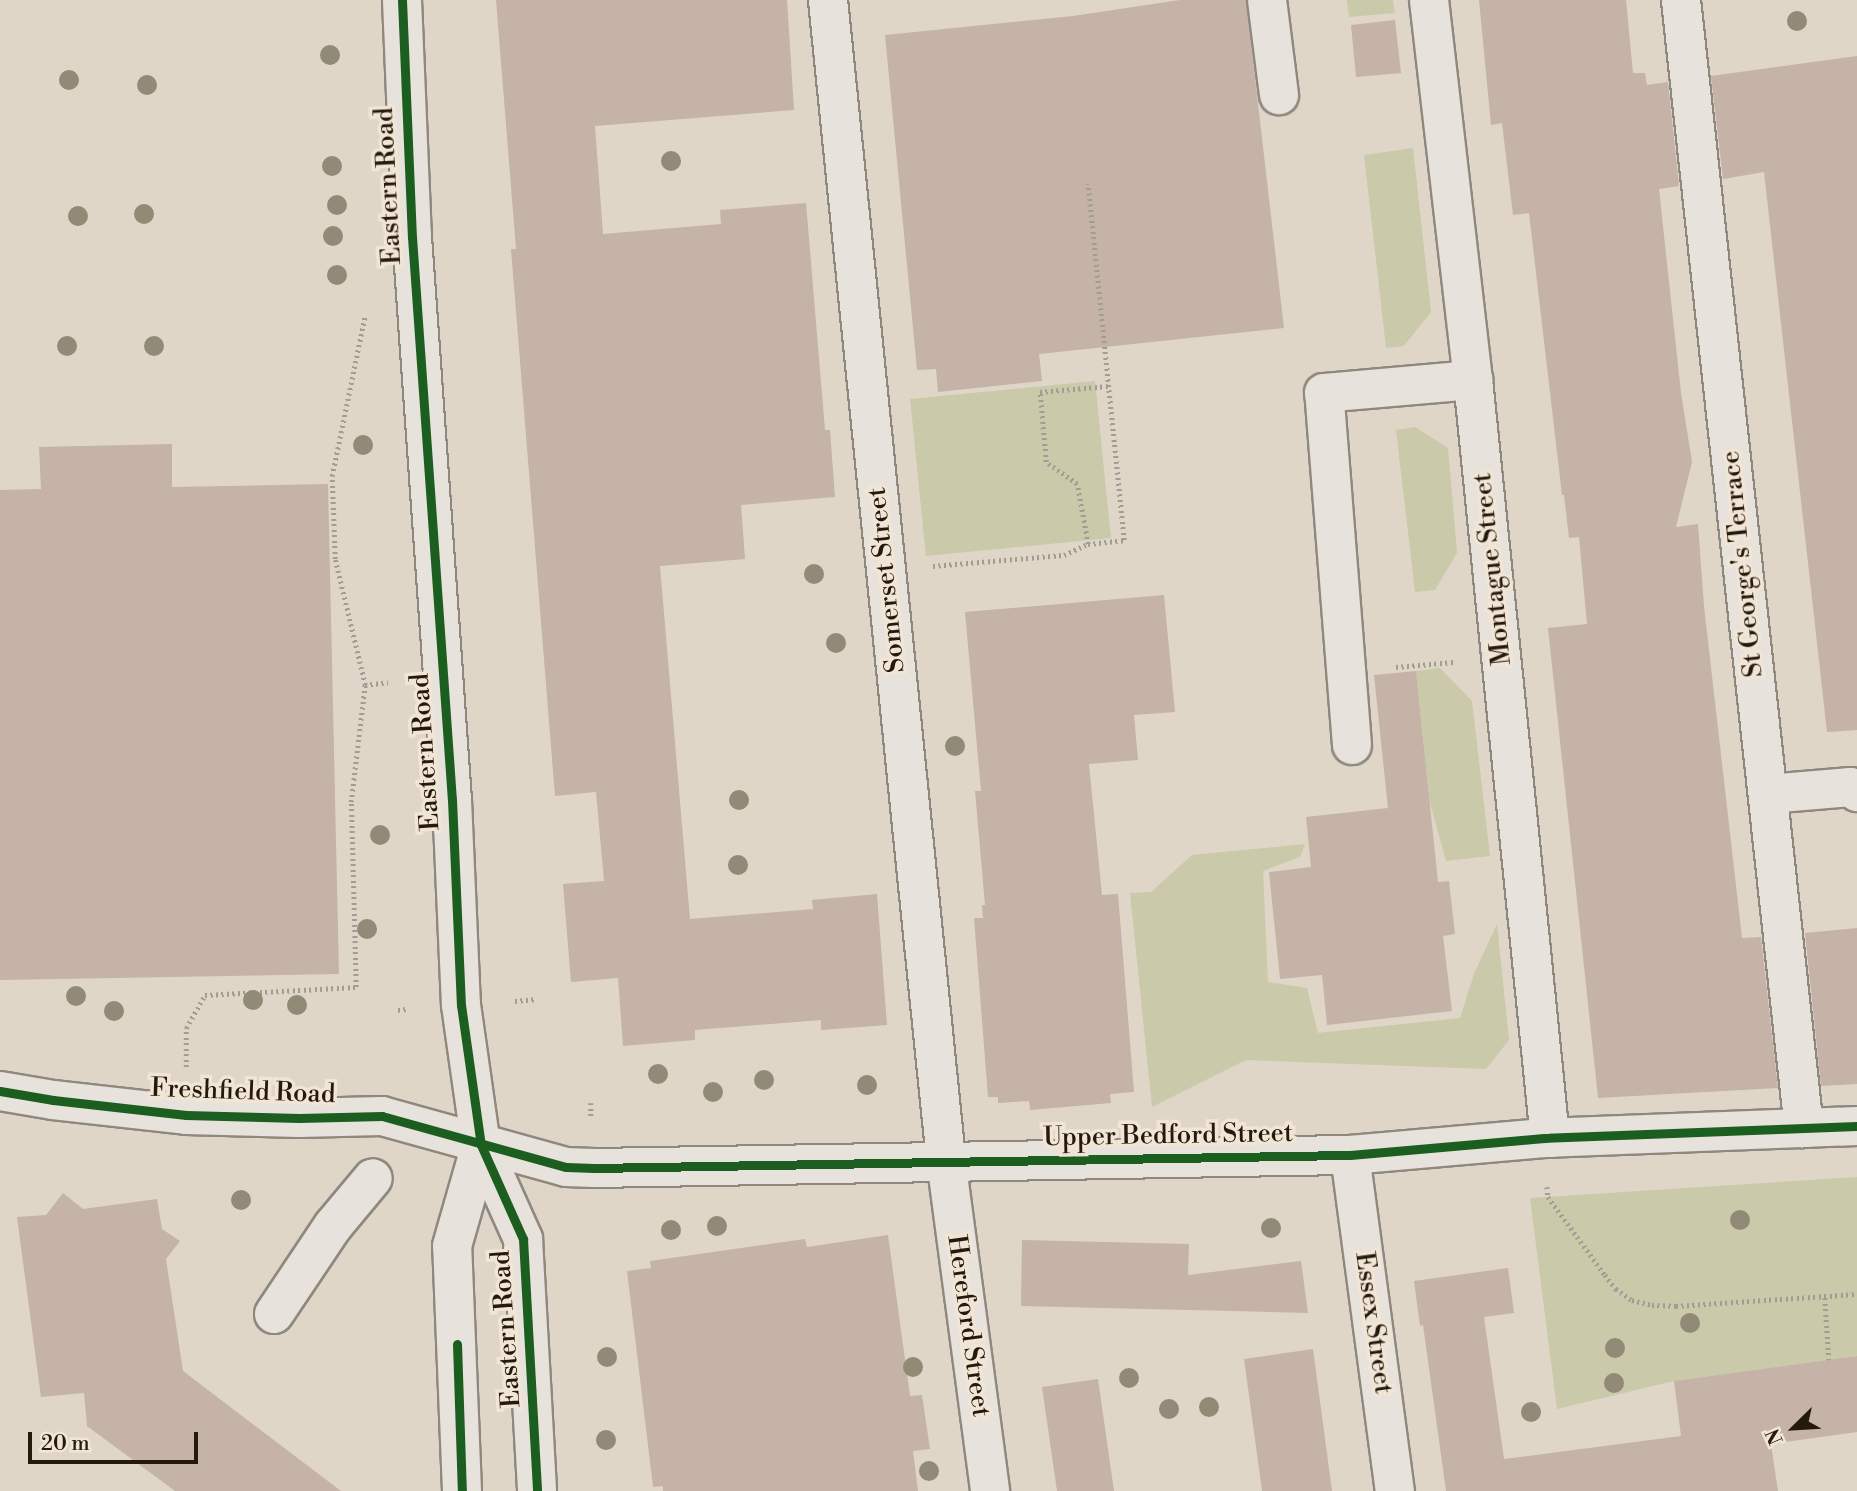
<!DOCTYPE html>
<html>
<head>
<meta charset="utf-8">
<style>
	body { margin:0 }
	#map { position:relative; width:1857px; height:1491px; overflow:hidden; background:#dfd6c8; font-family:"Libre Bodoni",serif }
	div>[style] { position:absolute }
	.green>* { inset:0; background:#cac9a9 }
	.building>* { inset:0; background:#c4b3a6 }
	.path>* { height:4.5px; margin-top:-2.25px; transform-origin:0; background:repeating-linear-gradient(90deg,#a29c96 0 2px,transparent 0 5.5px) }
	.roads { filter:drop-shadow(2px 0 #8f887f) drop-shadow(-2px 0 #8f887f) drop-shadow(0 2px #8f887f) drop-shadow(0 -2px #8f887f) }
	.minor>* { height:38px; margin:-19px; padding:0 19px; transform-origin:19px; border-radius:19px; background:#e7e2db }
	.cycleway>* { height:9px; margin:-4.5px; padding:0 4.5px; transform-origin:4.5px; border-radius:4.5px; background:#1b5e20 }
	.trees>* { width:20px; height:20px; margin:-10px; border-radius:50%; background:#918a77 }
	span { translate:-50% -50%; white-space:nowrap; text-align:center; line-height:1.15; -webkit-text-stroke:7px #f1e5d5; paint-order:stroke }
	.street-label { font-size:26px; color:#25190e }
	.north { position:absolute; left:1759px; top:1393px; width:70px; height:70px; -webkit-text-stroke:5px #f1e5d5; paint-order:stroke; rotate:246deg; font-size:19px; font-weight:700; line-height:28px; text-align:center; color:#25190e }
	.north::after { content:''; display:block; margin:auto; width:24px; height:32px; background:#25190e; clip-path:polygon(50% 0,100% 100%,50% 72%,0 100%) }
	.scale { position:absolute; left:28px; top:1432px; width:170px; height:32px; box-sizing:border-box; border:4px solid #25190e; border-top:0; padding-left:9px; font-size:21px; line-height:24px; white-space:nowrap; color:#25190e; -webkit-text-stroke:5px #f1e5d5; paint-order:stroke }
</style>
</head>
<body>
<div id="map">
	<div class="green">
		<i style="clip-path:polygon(1347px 0,1393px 0,1395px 13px,1349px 17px)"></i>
		<i style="clip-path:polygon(1413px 148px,1431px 312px,1404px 346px,1386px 348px,1364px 155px)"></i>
		<i style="clip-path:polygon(1095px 381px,1111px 538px,926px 556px,910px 399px)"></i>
		<i style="clip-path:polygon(1415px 427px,1448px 448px,1457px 553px,1435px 590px,1415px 592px,1396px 430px)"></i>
		<i style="clip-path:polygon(1440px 668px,1472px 701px,1490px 856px,1446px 861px,1430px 803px,1416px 671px)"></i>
		<i style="clip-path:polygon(1305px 844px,1300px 857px,1263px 871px,1268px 982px,1307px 988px,1318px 1033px,1460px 1018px,1474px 974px,1497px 924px,1509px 1040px,1486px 1069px,1246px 1060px,1152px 1107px,1130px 893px,1151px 892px,1192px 855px)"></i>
		<i style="clip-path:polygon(1857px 1177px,1857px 1356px,1674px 1381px,1557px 1409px,1530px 1198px)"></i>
	</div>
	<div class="building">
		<i style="clip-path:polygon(496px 0,787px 0,794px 110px,595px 126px,603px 234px,721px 224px,720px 210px,806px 203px,825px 430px,830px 430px,835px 497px,741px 505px,745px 559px,660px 566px,690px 919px,813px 909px,812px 900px,877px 894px,887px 1025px,821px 1030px,821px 1020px,695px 1030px,695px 1040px,623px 1046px,618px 978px,571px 982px,563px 884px,604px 881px,596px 792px,555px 796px,511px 249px,516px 249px)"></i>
		<i style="clip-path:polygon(1180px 0,1246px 0,1284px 328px,1039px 354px,1042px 381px,938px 392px,936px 369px,917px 370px,885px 35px,1073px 16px)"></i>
		<i style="clip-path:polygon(1479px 0,1626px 0,1633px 73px,1645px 73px,1647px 85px,1668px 82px,1679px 186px,1659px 189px,1681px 393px,1692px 462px,1676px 527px,1698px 524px,1704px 606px,1742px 938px,1761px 937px,1778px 1088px,1598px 1098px,1548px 628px,1587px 624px,1579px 537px,1569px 538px,1564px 495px,1562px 495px,1529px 213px,1513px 215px,1502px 123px,1491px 125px)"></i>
		<i style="clip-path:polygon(1395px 20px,1401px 73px,1356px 77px,1351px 25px)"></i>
		<i style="clip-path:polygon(1857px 56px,1857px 730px,1827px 732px,1764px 172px,1723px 179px,1711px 76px)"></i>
		<i style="clip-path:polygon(172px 444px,172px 487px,328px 484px,339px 974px,0 980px,0 490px,41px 489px,39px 447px)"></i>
		<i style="clip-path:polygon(1164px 595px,1175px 712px,1134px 715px,1138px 760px,1089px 764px,1102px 895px,1118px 894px,1134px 1092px,1110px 1094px,1111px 1103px,1030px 1110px,1029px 1101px,998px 1103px,998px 1097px,988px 1097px,974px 918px,983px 918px,982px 905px,985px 905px,975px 791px,981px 791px,965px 612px)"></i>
		<i style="clip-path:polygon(1416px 671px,1438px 882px,1449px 881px,1455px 934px,1443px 936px,1452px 1011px,1327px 1025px,1322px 975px,1280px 979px,1269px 872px,1311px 867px,1306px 817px,1388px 808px,1374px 675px)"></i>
		<i style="clip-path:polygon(1857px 928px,1857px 1084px,1821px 1086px,1805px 933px)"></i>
		<i style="clip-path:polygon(63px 1193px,83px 1209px,157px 1199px,162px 1229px,180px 1241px,166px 1259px,183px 1371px,341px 1491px,175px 1491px,87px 1426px,84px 1393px,41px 1397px,17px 1217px,46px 1215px)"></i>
		<i style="clip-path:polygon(888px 1235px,910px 1396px,922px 1395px,930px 1449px,913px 1451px,918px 1491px,663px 1491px,663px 1486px,653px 1487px,627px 1271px,651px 1268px,650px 1261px,734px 1249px,805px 1239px,807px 1247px)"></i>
		<i style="clip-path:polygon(1022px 1240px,1189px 1244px,1188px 1275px,1301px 1261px,1308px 1313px,1021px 1306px)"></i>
		<i style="clip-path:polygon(1508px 1268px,1514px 1313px,1484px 1317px,1504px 1459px,1681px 1436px,1674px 1381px,1857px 1356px,1857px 1432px,1771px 1444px,1778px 1491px,1446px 1491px,1423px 1325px,1420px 1326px,1414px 1281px)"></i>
		<i style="clip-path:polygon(1313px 1349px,1332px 1491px,1262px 1491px,1244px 1359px)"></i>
		<i style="clip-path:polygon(1098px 1379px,1114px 1491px,1057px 1491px,1042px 1387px)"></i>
	</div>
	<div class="path">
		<i style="left:1088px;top:544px;width:61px;rotate:-100.4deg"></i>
		<i style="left:1077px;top:484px;width:38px;rotate:-145deg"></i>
		<i style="left:1046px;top:462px;width:70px;rotate:-94.9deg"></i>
		<i style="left:1040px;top:392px;width:68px;rotate:-5deg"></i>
		<i style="left:933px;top:566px;width:131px;rotate:-4.8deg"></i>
		<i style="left:1064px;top:555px;width:26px;rotate:-25deg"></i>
		<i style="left:1088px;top:544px;width:36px;rotate:-6deg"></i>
		<i style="left:1124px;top:540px;width:358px;rotate:-95.8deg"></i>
		<i style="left:1396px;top:667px;width:58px;rotate:-4.9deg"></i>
		<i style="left:365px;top:685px;width:23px;rotate:-7deg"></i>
		<i style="left:515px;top:1001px;width:22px;rotate:-5deg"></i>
		<i style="left:398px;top:1010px;width:9px;rotate:-6deg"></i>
		<i style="left:186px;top:1067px;width:39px;rotate:-90deg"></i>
		<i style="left:186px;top:1028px;width:38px;rotate:-60deg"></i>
		<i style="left:205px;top:995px;width:151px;rotate:-3deg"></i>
		<i style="left:356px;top:987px;width:185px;rotate:-91.5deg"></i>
		<i style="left:351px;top:802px;width:118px;rotate:-83.2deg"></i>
		<i style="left:365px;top:685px;width:130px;rotate:-103.4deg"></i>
		<i style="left:335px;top:559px;width:83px;rotate:-92.1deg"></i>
		<i style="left:332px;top:476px;width:164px;rotate:-78.4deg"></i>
		<i style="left:591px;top:1103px;width:16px;rotate:90deg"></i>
		<i style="left:1547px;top:1187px;width:10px;rotate:84deg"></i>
		<i style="left:1548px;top:1197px;width:97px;rotate:53.8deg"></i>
		<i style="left:1605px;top:1275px;width:18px;rotate:52deg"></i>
		<i style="left:1616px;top:1289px;width:19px;rotate:35deg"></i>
		<i style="left:1632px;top:1300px;width:21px;rotate:14deg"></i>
		<i style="left:1652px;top:1305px;width:24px;rotate:2deg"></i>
		<i style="left:1676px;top:1306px;width:181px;rotate:-3.8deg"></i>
		<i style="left:1825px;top:1298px;width:62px;rotate:86.3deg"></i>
	</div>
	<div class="roads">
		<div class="minor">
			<i style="left:402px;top:0;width:237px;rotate:87.6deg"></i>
			<i style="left:412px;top:237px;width:564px;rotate:85.94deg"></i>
			<i style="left:452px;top:800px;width:205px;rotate:87.5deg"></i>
			<i style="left:461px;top:1005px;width:141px;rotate:81.9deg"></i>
			<i style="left:481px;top:1145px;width:103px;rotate:65.9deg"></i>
			<i style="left:523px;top:1239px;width:252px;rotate:86.8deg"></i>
			<i style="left:828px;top:0;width:1166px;rotate:84.19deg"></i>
			<i style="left:946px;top:1160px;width:334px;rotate:82.4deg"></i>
			<i style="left:1267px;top:0;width:96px;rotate:82.8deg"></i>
			<i style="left:1429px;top:0;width:383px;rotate:83.4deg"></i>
			<i style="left:1473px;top:380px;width:762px;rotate:84.2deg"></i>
			<i style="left:1681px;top:0;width:1135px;rotate:83.78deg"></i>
			<i style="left:1352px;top:745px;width:353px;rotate:-94.5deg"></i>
			<i style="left:1324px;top:393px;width:150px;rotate:-5deg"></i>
			<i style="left:1768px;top:794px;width:83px;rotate:-4.8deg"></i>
			<i style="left:1851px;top:787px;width:8px;rotate:40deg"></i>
			<i style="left:0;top:1091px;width:54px;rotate:9.6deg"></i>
			<i style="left:53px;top:1100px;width:134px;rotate:6.4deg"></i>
			<i style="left:186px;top:1115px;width:113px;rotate:1.5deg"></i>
			<i style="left:299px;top:1118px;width:83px;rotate:-1.4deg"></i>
			<i style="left:382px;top:1116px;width:191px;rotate:15.5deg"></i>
			<i style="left:566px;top:1167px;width:28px;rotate:2deg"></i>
			<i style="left:594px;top:1168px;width:756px;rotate:-0.99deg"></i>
			<i style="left:1350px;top:1155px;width:195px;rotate:-5deg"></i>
			<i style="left:1544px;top:1138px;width:313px;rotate:-2.2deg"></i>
			<i style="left:1350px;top:1155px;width:339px;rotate:82.4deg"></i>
			<i style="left:274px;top:1314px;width:106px;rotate:-56.2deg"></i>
			<i style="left:333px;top:1226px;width:62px;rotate:-50.2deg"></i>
			<i style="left:462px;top:1491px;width:245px;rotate:-92.3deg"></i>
			<i style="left:452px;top:1246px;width:105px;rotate:-74deg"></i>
		</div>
	</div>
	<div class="cycleway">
		<i style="left:402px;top:0;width:237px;rotate:87.6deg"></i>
		<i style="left:412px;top:237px;width:564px;rotate:85.94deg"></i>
		<i style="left:452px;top:800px;width:205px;rotate:87.5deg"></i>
		<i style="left:461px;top:1005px;width:141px;rotate:81.9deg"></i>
		<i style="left:481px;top:1145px;width:103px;rotate:65.9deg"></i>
		<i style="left:523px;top:1239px;width:252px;rotate:86.8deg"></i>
		<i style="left:0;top:1091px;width:54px;rotate:9.6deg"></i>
		<i style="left:53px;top:1100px;width:134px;rotate:6.4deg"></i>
		<i style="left:186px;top:1115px;width:113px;rotate:1.5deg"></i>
		<i style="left:299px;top:1118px;width:83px;rotate:-1.4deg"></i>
		<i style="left:382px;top:1116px;width:191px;rotate:15.5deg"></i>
		<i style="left:566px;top:1167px;width:28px;rotate:2deg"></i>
		<i style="left:594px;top:1168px;width:756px;rotate:-0.99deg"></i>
		<i style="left:1350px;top:1155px;width:195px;rotate:-5deg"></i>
		<i style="left:1544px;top:1138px;width:313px;rotate:-2.2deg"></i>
		<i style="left:457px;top:1344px;width:147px;rotate:88.1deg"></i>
	</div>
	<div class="trees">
		<i style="left:1797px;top:21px"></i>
		<i style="left:330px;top:55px"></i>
		<i style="left:69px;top:80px"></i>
		<i style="left:147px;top:85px"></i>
		<i style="left:671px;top:161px"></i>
		<i style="left:332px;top:166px"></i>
		<i style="left:337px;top:205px"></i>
		<i style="left:144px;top:214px"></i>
		<i style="left:78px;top:216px"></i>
		<i style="left:333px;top:236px"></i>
		<i style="left:337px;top:275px"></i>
		<i style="left:67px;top:346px"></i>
		<i style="left:154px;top:346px"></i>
		<i style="left:363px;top:445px"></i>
		<i style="left:814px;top:574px"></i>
		<i style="left:836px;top:643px"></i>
		<i style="left:955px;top:746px"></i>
		<i style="left:739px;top:800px"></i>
		<i style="left:380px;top:835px"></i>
		<i style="left:738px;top:865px"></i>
		<i style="left:367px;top:929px"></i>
		<i style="left:76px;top:996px"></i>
		<i style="left:253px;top:1000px"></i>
		<i style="left:297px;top:1005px"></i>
		<i style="left:114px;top:1011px"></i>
		<i style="left:658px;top:1074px"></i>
		<i style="left:764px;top:1080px"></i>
		<i style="left:867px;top:1085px"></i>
		<i style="left:713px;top:1092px"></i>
		<i style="left:241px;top:1200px"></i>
		<i style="left:1740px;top:1220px"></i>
		<i style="left:717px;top:1226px"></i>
		<i style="left:1271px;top:1228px"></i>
		<i style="left:671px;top:1230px"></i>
		<i style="left:1690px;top:1323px"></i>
		<i style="left:1615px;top:1348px"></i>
		<i style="left:607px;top:1357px"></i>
		<i style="left:913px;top:1367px"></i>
		<i style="left:1129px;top:1378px"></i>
		<i style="left:1614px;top:1383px"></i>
		<i style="left:1209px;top:1407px"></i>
		<i style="left:1169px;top:1409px"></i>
		<i style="left:1531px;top:1412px"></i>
		<i style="left:606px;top:1440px"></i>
		<i style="left:929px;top:1471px"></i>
	</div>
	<div class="street-label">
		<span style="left:389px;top:186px;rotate:-93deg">Eastern Road</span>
		<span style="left:1743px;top:564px;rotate:-96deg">St George's Terrace</span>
		<span style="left:1493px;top:569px;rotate:-96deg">Montague Street</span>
		<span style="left:887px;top:580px;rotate:-96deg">Somerset Street</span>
		<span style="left:426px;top:752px;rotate:-94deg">Eastern Road</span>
		<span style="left:243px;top:1092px;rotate:2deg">Freshfield Road</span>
		<span style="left:1168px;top:1136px;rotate:-1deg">Upper Bedford Street</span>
		<span style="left:1373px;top:1323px;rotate:82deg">Essex Street</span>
		<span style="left:968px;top:1326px;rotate:82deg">Hereford Street</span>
		<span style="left:507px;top:1329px;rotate:-94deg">Eastern Road</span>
	</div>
	<div class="north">N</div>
	<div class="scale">20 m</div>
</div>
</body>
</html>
